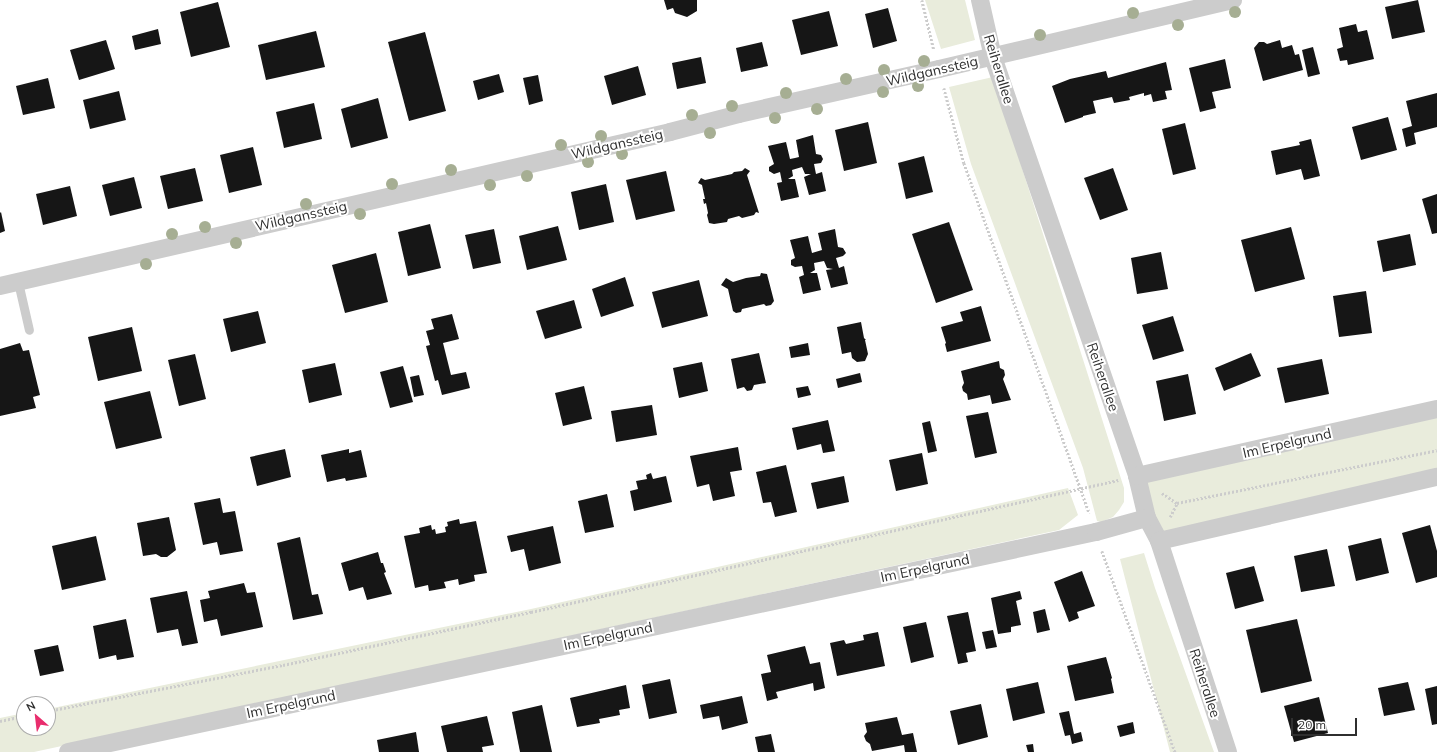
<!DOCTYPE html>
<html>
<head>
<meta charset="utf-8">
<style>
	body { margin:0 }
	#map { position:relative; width:1437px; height:752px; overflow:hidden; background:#fff; font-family:Mulish,sans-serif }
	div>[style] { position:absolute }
	.green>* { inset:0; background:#e9ecdc }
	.building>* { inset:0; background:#161616 }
	.path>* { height:2.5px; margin-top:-1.25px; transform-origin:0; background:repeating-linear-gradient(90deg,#ccc 0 2px,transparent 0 4px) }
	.lane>* { height:9px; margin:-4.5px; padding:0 4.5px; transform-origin:4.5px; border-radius:4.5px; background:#ccc }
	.street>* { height:18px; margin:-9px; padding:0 9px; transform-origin:9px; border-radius:9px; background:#ccc }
	.trees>* { width:12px; height:12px; margin:-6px; border-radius:50%; background:#a6ae93 }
	span { translate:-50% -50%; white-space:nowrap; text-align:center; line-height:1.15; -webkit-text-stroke:4px #fff; paint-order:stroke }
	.street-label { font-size:14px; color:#2f2f2f }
	.north { position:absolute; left:16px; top:696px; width:40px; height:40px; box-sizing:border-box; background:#fff; border:1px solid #acacac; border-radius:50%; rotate:332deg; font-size:11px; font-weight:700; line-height:16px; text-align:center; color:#2f2f2f }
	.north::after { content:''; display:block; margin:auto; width:14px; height:18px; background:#e92d6d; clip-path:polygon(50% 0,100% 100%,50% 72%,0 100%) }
	.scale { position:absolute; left:1291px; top:718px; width:66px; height:18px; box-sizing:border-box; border:2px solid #2f2f2f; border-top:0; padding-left:5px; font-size:12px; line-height:14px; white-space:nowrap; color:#2f2f2f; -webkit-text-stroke:3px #fff; paint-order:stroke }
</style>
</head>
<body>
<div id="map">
	<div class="green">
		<i style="clip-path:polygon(925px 0,965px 0,975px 40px,941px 49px)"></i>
		<i style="clip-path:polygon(993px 77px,1124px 488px,1124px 502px,1119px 510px,1113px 517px,1101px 522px,1097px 521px,1083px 468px,971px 164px,949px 87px)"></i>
		<i style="clip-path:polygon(1437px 409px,1437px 477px,1159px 541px,1137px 476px)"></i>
		<i style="clip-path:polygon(1068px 488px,1078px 515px,1059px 530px,34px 752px,0 752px,0 718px,24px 713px,24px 728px,48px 728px,48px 709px,531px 609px)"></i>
		<i style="clip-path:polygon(1144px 553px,1155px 588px,1214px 752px,1170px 752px,1120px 559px)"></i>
	</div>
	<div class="building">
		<i style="clip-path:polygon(664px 0,697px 0,697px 11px,687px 17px,675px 13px,673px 8px,667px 10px)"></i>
		<i style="clip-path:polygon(1418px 0,1425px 32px,1392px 39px,1385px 7px)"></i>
		<i style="clip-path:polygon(218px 2px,230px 47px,191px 57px,180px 12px)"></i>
		<i style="clip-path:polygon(888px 8px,897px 41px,873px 48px,865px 14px)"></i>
		<i style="clip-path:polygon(829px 11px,838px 46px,801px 55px,792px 20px)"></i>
		<i style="clip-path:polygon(1356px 24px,1358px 32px,1367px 30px,1374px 59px,1348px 65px,1347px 60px,1340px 61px,1337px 49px,1343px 47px,1339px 28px)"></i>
		<i style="clip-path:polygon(158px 29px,161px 44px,135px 50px,132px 36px)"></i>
		<i style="clip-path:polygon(316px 31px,325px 67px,266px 80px,258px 45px)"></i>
		<i style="clip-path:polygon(425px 32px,446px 111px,409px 121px,388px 42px)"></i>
		<i style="clip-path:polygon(106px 40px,115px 69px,79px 80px,70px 50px)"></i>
		<i style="clip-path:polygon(1280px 40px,1282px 48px,1292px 45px,1295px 55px,1299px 54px,1303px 70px,1263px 81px,1254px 48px,1259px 42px,1264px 42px,1267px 44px)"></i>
		<i style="clip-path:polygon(762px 42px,768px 66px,741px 72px,736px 48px)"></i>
		<i style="clip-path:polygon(1313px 47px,1320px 74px,1308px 77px,1302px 50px)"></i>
		<i style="clip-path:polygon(701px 57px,706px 83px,677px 89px,672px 63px)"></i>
		<i style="clip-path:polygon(1225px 59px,1231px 88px,1212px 92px,1216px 108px,1200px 112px,1189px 68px)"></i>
		<i style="clip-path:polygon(1166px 62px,1172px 90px,1165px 91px,1167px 99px,1153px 102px,1151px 94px,1144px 96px,1144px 93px,1129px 97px,1130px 100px,1114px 103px,1112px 97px,1093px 101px,1096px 113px,1083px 116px,1083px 117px,1065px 123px,1052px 86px,1070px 79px,1106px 71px,1108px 78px)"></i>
		<i style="clip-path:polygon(638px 66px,646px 95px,612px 105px,604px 76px)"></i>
		<i style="clip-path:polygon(499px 74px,504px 92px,478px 100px,473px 81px)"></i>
		<i style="clip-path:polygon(538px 75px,543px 101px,529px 105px,523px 78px)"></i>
		<i style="clip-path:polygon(48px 78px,55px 108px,23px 115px,16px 86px)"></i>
		<i style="clip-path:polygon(119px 91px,126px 120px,90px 129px,83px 100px)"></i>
		<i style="clip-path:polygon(1437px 93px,1437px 127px,1414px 133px,1416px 144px,1406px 147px,1402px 129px,1412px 126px,1406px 101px)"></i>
		<i style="clip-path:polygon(378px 98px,388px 138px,351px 148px,341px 109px)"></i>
		<i style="clip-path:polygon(314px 103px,322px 139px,284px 148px,276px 112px)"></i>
		<i style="clip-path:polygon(1388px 117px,1397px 150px,1361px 160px,1352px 127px)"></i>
		<i style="clip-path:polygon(868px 122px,877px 163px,844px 171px,835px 130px)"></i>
		<i style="clip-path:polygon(1185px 123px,1196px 169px,1173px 175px,1162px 129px)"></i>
		<i style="clip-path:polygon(813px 135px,816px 154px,821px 155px,823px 159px,821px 163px,814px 164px,816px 174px,822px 172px,826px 191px,809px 195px,804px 177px,811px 174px,805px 174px,802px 167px,792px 170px,793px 176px,788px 179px,795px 179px,799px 197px,781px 201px,777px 183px,782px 182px,780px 172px,774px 174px,769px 171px,769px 167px,774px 164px,768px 146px,786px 142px,790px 159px,795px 158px,799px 157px,796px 140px)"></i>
		<i style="clip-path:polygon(1311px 139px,1320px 176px,1304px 180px,1301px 169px,1276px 175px,1271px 151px,1300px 145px,1299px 142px)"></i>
		<i style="clip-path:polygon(253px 147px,262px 185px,229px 193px,220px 155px)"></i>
		<i style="clip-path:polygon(924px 156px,933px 192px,906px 199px,898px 163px)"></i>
		<i style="clip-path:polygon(195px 168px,203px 201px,168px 209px,160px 176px)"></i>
		<i style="clip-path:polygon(745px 168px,750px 171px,747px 175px,759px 213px,756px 212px,754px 215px,742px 218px,739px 216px,728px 219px,727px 222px,714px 224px,709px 223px,707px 215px,708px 213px,706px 203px,704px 204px,703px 199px,705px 199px,702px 185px,698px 183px,701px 178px,705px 180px,732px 174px,734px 172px,742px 171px)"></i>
		<i style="clip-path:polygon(1113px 168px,1128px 210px,1100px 220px,1084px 178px)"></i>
		<i style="clip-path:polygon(666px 171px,675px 211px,636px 220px,626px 180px)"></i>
		<i style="clip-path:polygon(134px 177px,142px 208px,110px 216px,102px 185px)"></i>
		<i style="clip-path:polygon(606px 184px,614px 222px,579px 230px,571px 192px)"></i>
		<i style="clip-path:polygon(70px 186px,77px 216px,43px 225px,36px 194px)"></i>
		<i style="clip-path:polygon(1437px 194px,1437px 233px,1432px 234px,1422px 199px)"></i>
		<i style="clip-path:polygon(1px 212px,5px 231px,0 233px,0 213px)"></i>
		<i style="clip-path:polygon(949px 222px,973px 290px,936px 303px,912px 234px)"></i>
		<i style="clip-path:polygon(430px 224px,441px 268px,408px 276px,398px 232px)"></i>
		<i style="clip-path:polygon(558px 226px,567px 260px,527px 270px,519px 236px)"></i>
		<i style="clip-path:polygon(1291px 227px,1305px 279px,1255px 292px,1241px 240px)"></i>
		<i style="clip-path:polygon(494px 229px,501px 263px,473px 269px,465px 235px)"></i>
		<i style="clip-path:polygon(835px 229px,838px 247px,843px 248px,846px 253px,843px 256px,836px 258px,839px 268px,844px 266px,848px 284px,831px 288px,826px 270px,833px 269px,827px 268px,824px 261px,814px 263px,815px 270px,810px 273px,817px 273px,821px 290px,803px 294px,799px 277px,804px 275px,802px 266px,795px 267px,791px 265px,791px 260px,795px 258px,790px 240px,808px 236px,812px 253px,822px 250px,818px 233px)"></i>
		<i style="clip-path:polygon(1410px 234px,1416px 265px,1383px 272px,1377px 241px)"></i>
		<i style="clip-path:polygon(1161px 252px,1168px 289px,1137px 294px,1131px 258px)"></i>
		<i style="clip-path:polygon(376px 253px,388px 302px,345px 313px,332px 265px)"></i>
		<i style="clip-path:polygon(761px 273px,767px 274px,774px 301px,771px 305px,766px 306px,764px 304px,742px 309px,741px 312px,736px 313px,733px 311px,728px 289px,721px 285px,726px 278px,733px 282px,746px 278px,760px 276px)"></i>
		<i style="clip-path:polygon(625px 277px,634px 306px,601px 317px,592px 289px)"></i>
		<i style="clip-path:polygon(699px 280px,708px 316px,662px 328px,652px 292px)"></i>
		<i style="clip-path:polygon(1366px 291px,1372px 333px,1339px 337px,1333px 296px)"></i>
		<i style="clip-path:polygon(574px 300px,582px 328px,545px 339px,536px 311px)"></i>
		<i style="clip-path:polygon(981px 306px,991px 341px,947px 352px,945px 344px,946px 343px,941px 327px,963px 321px,960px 312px)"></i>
		<i style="clip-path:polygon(258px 311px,266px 343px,231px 352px,223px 319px)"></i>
		<i style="clip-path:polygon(452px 314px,459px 339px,443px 343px,451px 375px,466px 372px,470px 388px,442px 395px,438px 380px,435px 381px,426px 346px,430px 345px,426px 331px,434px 329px,431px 319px)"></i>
		<i style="clip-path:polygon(1173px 316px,1184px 351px,1153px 360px,1142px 325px)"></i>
		<i style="clip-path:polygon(861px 322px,864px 338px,866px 340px,865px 340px,868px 354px,865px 361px,857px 362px,852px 358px,851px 352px,842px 354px,837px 327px)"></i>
		<i style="clip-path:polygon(132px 327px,142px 371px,98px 381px,88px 337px)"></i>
		<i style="clip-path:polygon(20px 343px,23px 351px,29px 350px,40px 395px,33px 397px,36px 408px,0 416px,0 349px)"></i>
		<i style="clip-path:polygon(808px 343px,810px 355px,791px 358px,789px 347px)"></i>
		<i style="clip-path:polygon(759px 353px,766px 383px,754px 385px,752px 390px,747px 391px,744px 387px,737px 389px,731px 359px)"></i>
		<i style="clip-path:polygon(1251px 353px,1261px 376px,1224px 391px,1215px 368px)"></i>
		<i style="clip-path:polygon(195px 354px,206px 399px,179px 406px,168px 360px)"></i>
		<i style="clip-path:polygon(1322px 359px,1329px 394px,1285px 403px,1277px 368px)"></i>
		<i style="clip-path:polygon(999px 361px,1000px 368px,1004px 370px,1005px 375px,1003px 379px,1011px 400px,992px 404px,990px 395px,968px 400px,967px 394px,963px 391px,962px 387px,964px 383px,961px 371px)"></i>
		<i style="clip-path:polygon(702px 362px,708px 391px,679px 398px,673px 368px)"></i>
		<i style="clip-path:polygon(335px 363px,342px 395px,309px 403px,302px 370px)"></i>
		<i style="clip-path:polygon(403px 366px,413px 402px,390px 408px,380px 372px)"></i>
		<i style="clip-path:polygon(860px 373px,862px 382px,838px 388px,836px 379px)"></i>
		<i style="clip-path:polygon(1188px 374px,1196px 414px,1164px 421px,1156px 381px)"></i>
		<i style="clip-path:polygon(419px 375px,424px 395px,414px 397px,410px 377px)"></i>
		<i style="clip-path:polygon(584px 386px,592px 419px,563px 426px,555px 393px)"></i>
		<i style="clip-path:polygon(808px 386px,811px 395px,798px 398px,796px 388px)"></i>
		<i style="clip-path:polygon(150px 391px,162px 438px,116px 449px,104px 402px)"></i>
		<i style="clip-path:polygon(652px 405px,657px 435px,616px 442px,611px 411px)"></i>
		<i style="clip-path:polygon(988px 412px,997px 453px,975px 458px,966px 416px)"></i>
		<i style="clip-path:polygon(828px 420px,835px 451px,823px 453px,821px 444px,797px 450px,792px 428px)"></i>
		<i style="clip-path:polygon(930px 421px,937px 451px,928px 453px,922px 423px)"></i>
		<i style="clip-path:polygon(738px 447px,742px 470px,730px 472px,735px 496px,713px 501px,709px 484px,697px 487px,690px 456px)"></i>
		<i style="clip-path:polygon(285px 449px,291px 477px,257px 486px,250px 457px)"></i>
		<i style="clip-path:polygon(349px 449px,349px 453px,361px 450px,367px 477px,346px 481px,345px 478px,327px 482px,321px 455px)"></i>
		<i style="clip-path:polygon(922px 453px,928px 484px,896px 491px,889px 460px)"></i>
		<i style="clip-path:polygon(786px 465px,797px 512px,775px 517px,771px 502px,763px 503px,756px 472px)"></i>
		<i style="clip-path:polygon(651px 473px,653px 479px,666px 476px,672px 502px,634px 511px,630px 491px,638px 489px,636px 481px,647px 479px,646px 475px)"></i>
		<i style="clip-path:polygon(844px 476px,849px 502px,817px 509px,811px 483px)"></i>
		<i style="clip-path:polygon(607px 494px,614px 527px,585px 533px,578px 501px)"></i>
		<i style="clip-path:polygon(220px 498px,223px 513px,235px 511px,243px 551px,220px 555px,217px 542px,203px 545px,194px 503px)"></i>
		<i style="clip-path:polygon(169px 517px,176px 550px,167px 557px,161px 557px,156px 554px,143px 556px,137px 523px)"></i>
		<i style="clip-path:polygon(459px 519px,460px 524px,476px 521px,487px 573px,474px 575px,475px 581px,459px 585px,458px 579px,444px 582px,446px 588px,429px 591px,428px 585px,415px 588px,404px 536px,420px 533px,419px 528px,431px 525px,432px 530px,435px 529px,436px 534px,446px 532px,445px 527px,448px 526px,447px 522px)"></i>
		<i style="clip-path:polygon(1430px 525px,1437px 551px,1437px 577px,1416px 583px,1402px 533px)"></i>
		<i style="clip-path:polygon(553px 526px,561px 563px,529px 571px,524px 549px,511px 552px,507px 536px)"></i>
		<i style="clip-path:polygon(96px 536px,106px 580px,62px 590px,52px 546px)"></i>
		<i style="clip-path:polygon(300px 537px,312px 595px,318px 594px,323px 614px,293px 620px,277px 543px)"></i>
		<i style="clip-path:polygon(1381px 538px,1389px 573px,1356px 581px,1348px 546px)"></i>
		<i style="clip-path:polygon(1327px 549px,1335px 586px,1301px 592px,1294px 556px)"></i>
		<i style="clip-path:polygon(378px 552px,381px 563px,383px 563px,386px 572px,384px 573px,392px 594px,367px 600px,363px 587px,349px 591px,341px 563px)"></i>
		<i style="clip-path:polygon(1254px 566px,1264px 601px,1235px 609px,1226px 573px)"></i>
		<i style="clip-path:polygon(1082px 571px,1095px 606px,1077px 612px,1079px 618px,1069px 622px,1054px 582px)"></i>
		<i style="clip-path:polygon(244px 583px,247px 593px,255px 592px,263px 627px,221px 636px,217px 619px,204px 622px,200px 600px,210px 598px,208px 591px)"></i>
		<i style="clip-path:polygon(187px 591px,198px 643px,182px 646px,178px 629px,157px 633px,150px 598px)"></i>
		<i style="clip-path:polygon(1020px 591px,1022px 599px,1016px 601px,1021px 625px,1011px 627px,1011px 632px,998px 634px,991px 598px)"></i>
		<i style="clip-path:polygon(1045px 609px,1050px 630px,1037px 633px,1033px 612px)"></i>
		<i style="clip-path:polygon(968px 612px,976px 651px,966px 653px,968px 662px,958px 664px,947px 616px)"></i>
		<i style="clip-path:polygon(126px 619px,134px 657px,117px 660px,116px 655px,99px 659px,93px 626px)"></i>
		<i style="clip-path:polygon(1297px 619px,1312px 681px,1261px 693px,1246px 630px)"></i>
		<i style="clip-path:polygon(926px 622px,934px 657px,911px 663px,903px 627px)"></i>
		<i style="clip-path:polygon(993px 630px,997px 647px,986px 649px,982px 632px)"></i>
		<i style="clip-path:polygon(878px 632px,885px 666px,837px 676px,830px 643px,844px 640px,846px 644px,864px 640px,863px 635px)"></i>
		<i style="clip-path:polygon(58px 645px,64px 671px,40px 676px,34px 650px)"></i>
		<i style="clip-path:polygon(805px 646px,810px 664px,820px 662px,825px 688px,814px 691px,813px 683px,776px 692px,778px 698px,767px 701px,761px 674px,771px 672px,767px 655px)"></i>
		<i style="clip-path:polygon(1106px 657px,1112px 678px,1111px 679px,1114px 693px,1075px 701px,1067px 666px)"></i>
		<i style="clip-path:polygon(670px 679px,677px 713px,649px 719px,642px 685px)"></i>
		<i style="clip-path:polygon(1038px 682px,1045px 713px,1013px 721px,1006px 689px)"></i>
		<i style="clip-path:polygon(1408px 682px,1415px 710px,1384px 716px,1378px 688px)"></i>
		<i style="clip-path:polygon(626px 685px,630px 708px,619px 710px,620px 715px,599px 719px,600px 723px,577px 727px,570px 698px)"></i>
		<i style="clip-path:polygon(1437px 686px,1437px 724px,1432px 725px,1425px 689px)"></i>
		<i style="clip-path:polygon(742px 696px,748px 723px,722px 730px,719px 716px,703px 719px,700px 705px)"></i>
		<i style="clip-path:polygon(1319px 697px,1328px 733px,1294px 742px,1284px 706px)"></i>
		<i style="clip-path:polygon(981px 704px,988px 737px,958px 745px,950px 711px)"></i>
		<i style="clip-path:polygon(542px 705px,552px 752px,520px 752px,512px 712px)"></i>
		<i style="clip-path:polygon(1069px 711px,1074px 734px,1081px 732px,1083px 741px,1072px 744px,1070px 735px,1065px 736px,1059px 713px)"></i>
		<i style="clip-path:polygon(487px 716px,494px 745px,482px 747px,483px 752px,447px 752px,441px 726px)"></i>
		<i style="clip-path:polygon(897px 717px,902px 735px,913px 733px,917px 752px,905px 752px,904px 745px,872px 751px,870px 744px,866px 741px,864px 736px,867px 732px,865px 723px)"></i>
		<i style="clip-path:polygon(1133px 722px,1135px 733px,1120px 737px,1117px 726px)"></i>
		<i style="clip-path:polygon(416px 732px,419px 752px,379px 752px,377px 740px)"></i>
		<i style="clip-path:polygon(771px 734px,775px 752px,758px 752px,755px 737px)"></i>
		<i style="clip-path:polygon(1033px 744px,1034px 752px,1028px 752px,1026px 745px)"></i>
	</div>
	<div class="path">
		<i style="left:922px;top:0;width:51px;rotate:76.5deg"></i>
		<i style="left:944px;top:88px;width:78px;rotate:75.1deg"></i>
		<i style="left:964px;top:163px;width:372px;rotate:70.3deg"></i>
		<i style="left:1162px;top:493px;width:18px;rotate:34deg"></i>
		<i style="left:1177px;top:503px;width:265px;rotate:-11.5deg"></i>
		<i style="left:1170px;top:517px;width:16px;rotate:-63deg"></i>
		<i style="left:1102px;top:551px;width:214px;rotate:70deg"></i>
		<i style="left:48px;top:711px;width:239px;rotate:-11.1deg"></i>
		<i style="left:283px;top:665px;width:254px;rotate:-12.1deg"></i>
		<i style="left:531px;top:612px;width:602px;rotate:-12.67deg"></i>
		<i style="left:0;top:721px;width:25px;rotate:-12deg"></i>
	</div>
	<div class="lane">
		<i style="left:18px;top:282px;width:49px;rotate:77.1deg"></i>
	</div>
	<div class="street">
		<i style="left:980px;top:0;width:58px;rotate:77.2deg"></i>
		<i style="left:993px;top:57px;width:443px;rotate:71deg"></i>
		<i style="left:1137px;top:476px;width:43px;rotate:76.6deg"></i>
		<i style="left:1147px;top:518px;width:26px;rotate:62deg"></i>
		<i style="left:1159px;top:541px;width:222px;rotate:71.9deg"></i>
		<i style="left:0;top:286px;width:687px;rotate:-12.94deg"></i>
		<i style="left:670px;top:132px;width:71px;rotate:-14.6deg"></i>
		<i style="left:739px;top:114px;width:205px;rotate:-12.7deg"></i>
		<i style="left:939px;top:69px;width:302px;rotate:-13.2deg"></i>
		<i style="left:1137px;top:476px;width:307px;rotate:-12.6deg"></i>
		<i style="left:1159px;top:541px;width:285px;rotate:-13deg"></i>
		<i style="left:68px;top:752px;width:1051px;rotate:-12.08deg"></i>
		<i style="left:1096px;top:532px;width:53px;rotate:-15.4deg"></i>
	</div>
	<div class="trees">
		<i style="left:1235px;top:12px"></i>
		<i style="left:1133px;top:13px"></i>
		<i style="left:1178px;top:25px"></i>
		<i style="left:1040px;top:35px"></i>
		<i style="left:924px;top:61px"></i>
		<i style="left:884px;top:70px"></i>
		<i style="left:846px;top:79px"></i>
		<i style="left:918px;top:86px"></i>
		<i style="left:883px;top:92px"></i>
		<i style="left:786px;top:93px"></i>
		<i style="left:732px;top:106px"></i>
		<i style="left:817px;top:109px"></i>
		<i style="left:692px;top:115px"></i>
		<i style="left:775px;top:118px"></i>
		<i style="left:710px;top:133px"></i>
		<i style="left:601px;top:136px"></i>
		<i style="left:561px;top:145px"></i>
		<i style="left:622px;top:154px"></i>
		<i style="left:588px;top:162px"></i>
		<i style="left:451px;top:170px"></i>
		<i style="left:527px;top:176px"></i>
		<i style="left:392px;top:184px"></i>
		<i style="left:490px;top:185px"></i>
		<i style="left:306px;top:204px"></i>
		<i style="left:360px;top:214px"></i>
		<i style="left:205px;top:227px"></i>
		<i style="left:172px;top:234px"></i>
		<i style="left:236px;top:243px"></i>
		<i style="left:146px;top:264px"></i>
	</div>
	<div class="street-label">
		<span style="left:999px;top:69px;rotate:73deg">Reiherallee</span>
		<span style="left:932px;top:71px;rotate:-13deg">Wildganssteig</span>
		<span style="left:617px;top:144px;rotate:-13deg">Wildganssteig</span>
		<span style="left:301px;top:216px;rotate:-13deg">Wildganssteig</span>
		<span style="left:1103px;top:377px;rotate:71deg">Reiherallee</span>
		<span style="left:1287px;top:443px;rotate:-13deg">Im Erpelgrund</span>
		<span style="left:925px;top:568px;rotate:-12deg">Im Erpelgrund</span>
		<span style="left:608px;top:636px;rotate:-12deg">Im Erpelgrund</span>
		<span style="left:1205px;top:683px;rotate:72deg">Reiherallee</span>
		<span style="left:291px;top:704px;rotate:-12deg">Im Erpelgrund</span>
	</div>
	<div class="north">N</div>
	<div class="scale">20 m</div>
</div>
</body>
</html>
